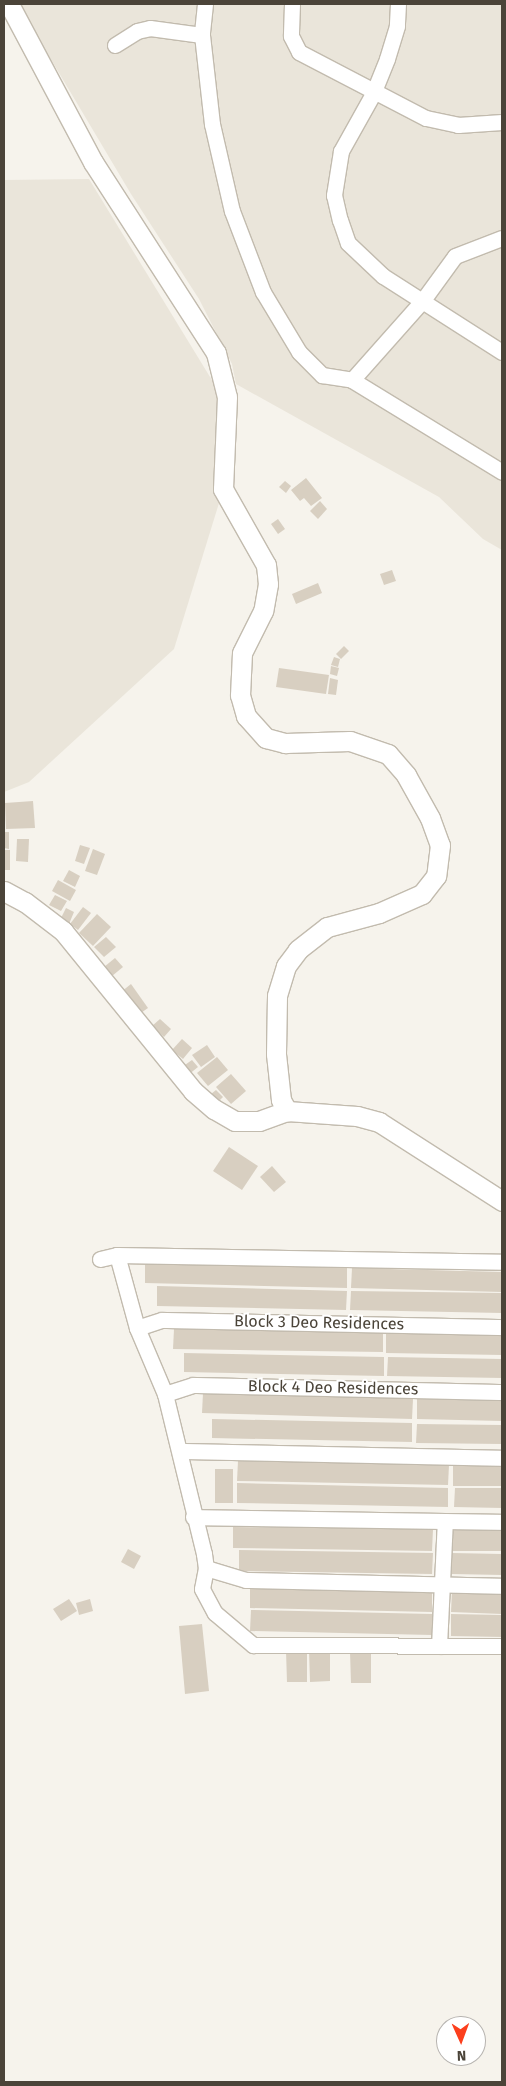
<!DOCTYPE html>
<html>
<head>
<meta charset="utf-8">
<style>
	body { margin:0 }
	#map { position:relative; width:506px; height:2086px; overflow:hidden; background:#f6f3ec; font-family:"Fira Sans",sans-serif }
	div>[style] { position:absolute }
	.residential>* { inset:0; background:#eae5da }
	.building>* { inset:0; background:#d8cfc1 }
	.roads { filter:drop-shadow(1px 0 #c2bbae) drop-shadow(-1px 0 #c2bbae) drop-shadow(0 1px #c2bbae) drop-shadow(0 -1px #c2bbae) }
	.minor>* { height:15px; margin:-7.5px; padding:0 7.5px; transform-origin:7.5px; border-radius:7.5px; background:#fff }
	.tertiary>* { height:19px; margin:-9.5px; padding:0 9.5px; transform-origin:9.5px; border-radius:9.5px; background:#fff }
	span { translate:-50% -50%; white-space:nowrap; text-align:center; line-height:1.15; -webkit-text-stroke:4px #fff; paint-order:stroke }
	.street-label { font-size:16px; color:#4b4439 }
	.frame { position:absolute; inset:0; border:5px solid #4b4439; pointer-events:none }
	.north { position:absolute; left:436px; top:2016px; width:50px; height:50px; box-sizing:border-box; background:#fff; border:1px solid #b7b4b0; border-radius:50%; rotate:178deg; font-size:14px; font-weight:700; line-height:20px; text-align:center; color:#4b4439 }
	.north::after { content:''; display:block; margin:auto; width:18px; height:22px; background:#fc3f1d; clip-path:polygon(50% 0,100% 100%,50% 72%,0 100%) }
</style>
</head>
<body>
<div id="map">
	<div class="residential">
		<i style="clip-path:polygon(18px 4px,502px 4px,502px 550px,483px 539px,439px 497px,236px 384px,232px 364px,199px 299px,131px 194px)"></i>
		<i style="clip-path:polygon(89px 179px,218px 390px,219px 503px,174px 649px,29px 782px,4px 792px,4px 180px)"></i>
	</div>
	<div class="building">
		<i style="clip-path:polygon(306px 478px,322px 498px,311px 506px,304px 498px,300px 501px,291px 490px)"></i>
		<i style="clip-path:polygon(285px 481px,291px 486px,286px 493px,279px 487px)"></i>
		<i style="clip-path:polygon(320px 501px,327px 509px,318px 519px,310px 511px)"></i>
		<i style="clip-path:polygon(278px 519px,285px 529px,278px 534px,271px 524px)"></i>
		<i style="clip-path:polygon(392px 570px,396px 581px,384px 585px,380px 574px)"></i>
		<i style="clip-path:polygon(318px 583px,322px 593px,296px 604px,292px 594px)"></i>
		<i style="clip-path:polygon(344px 646px,349px 651px,341px 659px,336px 654px)"></i>
		<i style="clip-path:polygon(334px 657px,340px 659px,338px 667px,331px 665px)"></i>
		<i style="clip-path:polygon(331px 666px,339px 668px,337px 676px,330px 674px)"></i>
		<i style="clip-path:polygon(279px 668px,329px 675px,326px 694px,276px 687px)"></i>
		<i style="clip-path:polygon(330px 678px,338px 680px,336px 695px,328px 694px)"></i>
		<i style="clip-path:polygon(33px 801px,35px 828px,6px 829px,5px 803px)"></i>
		<i style="clip-path:polygon(4px 832px,9px 832px,9px 849px,4px 848px)"></i>
		<i style="clip-path:polygon(17px 839px,29px 839px,28px 862px,16px 861px)"></i>
		<i style="clip-path:polygon(80px 845px,90px 848px,84px 864px,75px 861px)"></i>
		<i style="clip-path:polygon(93px 849px,105px 854px,97px 875px,85px 871px)"></i>
		<i style="clip-path:polygon(4px 850px,10px 850px,10px 870px,4px 870px)"></i>
		<i style="clip-path:polygon(69px 870px,80px 876px,75px 887px,63px 881px)"></i>
		<i style="clip-path:polygon(58px 880px,76px 890px,70px 901px,52px 891px)"></i>
		<i style="clip-path:polygon(55px 895px,67px 901px,61px 911px,49px 905px)"></i>
		<i style="clip-path:polygon(83px 907px,91px 913px,78px 930px,70px 924px)"></i>
		<i style="clip-path:polygon(66px 908px,74px 912px,69px 924px,60px 920px)"></i>
		<i style="clip-path:polygon(97px 914px,111px 927px,93px 946px,79px 933px)"></i>
		<i style="clip-path:polygon(106px 937px,116px 947px,104px 957px,94px 947px)"></i>
		<i style="clip-path:polygon(115px 958px,123px 967px,112px 976px,104px 967px)"></i>
		<i style="clip-path:polygon(131px 984px,148px 1008px,138px 1015px,121px 992px)"></i>
		<i style="clip-path:polygon(160px 1019px,171px 1029px,164px 1037px,152px 1026px)"></i>
		<i style="clip-path:polygon(182px 1039px,192px 1048px,183px 1059px,172px 1050px)"></i>
		<i style="clip-path:polygon(207px 1045px,215px 1057px,201px 1067px,192px 1055px)"></i>
		<i style="clip-path:polygon(217px 1057px,228px 1070px,208px 1086px,197px 1073px)"></i>
		<i style="clip-path:polygon(192px 1060px,198px 1067px,188px 1075px,182px 1067px)"></i>
		<i style="clip-path:polygon(231px 1074px,246px 1091px,231px 1104px,216px 1087px)"></i>
		<i style="clip-path:polygon(216px 1090px,223px 1097px,218px 1102px,211px 1094px)"></i>
		<i style="clip-path:polygon(229px 1147px,258px 1166px,242px 1190px,213px 1171px)"></i>
		<i style="clip-path:polygon(272px 1166px,286px 1182px,274px 1192px,260px 1177px)"></i>
		<i style="clip-path:polygon(145px 1262px,347px 1268px,347px 1288px,145px 1283px)"></i>
		<i style="clip-path:polygon(352px 1268px,502px 1272px,502px 1292px,351px 1288px)"></i>
		<i style="clip-path:polygon(157px 1286px,347px 1291px,346px 1310px,157px 1306px)"></i>
		<i style="clip-path:polygon(351px 1291px,502px 1293px,502px 1313px,350px 1310px)"></i>
		<i style="clip-path:polygon(174px 1329px,383px 1332px,383px 1352px,173px 1349px)"></i>
		<i style="clip-path:polygon(386px 1332px,502px 1335px,502px 1355px,386px 1353px)"></i>
		<i style="clip-path:polygon(184px 1353px,384px 1357px,384px 1376px,184px 1372px)"></i>
		<i style="clip-path:polygon(388px 1357px,502px 1359px,502px 1378px,387px 1376px)"></i>
		<i style="clip-path:polygon(203px 1393px,413px 1399px,412px 1419px,202px 1413px)"></i>
		<i style="clip-path:polygon(417px 1399px,502px 1401px,502px 1421px,417px 1419px)"></i>
		<i style="clip-path:polygon(212px 1419px,412px 1423px,412px 1442px,212px 1438px)"></i>
		<i style="clip-path:polygon(417px 1424px,502px 1425px,502px 1444px,416px 1443px)"></i>
		<i style="clip-path:polygon(238px 1461px,449px 1465px,448px 1485px,237px 1481px)"></i>
		<i style="clip-path:polygon(453px 1466px,502px 1466px,502px 1486px,453px 1486px)"></i>
		<i style="clip-path:polygon(215px 1469px,233px 1469px,233px 1503px,215px 1503px)"></i>
		<i style="clip-path:polygon(237px 1483px,448px 1488px,448px 1507px,237px 1503px)"></i>
		<i style="clip-path:polygon(455px 1488px,502px 1488px,502px 1508px,454px 1507px)"></i>
		<i style="clip-path:polygon(233px 1527px,433px 1529px,432px 1551px,233px 1548px)"></i>
		<i style="clip-path:polygon(453px 1529px,502px 1530px,502px 1551px,452px 1551px)"></i>
		<i style="clip-path:polygon(128px 1549px,141px 1556px,134px 1569px,121px 1562px)"></i>
		<i style="clip-path:polygon(239px 1550px,433px 1553px,432px 1574px,239px 1571px)"></i>
		<i style="clip-path:polygon(452px 1553px,502px 1554px,502px 1575px,452px 1574px)"></i>
		<i style="clip-path:polygon(250px 1586px,432px 1591px,432px 1612px,250px 1608px)"></i>
		<i style="clip-path:polygon(452px 1591px,502px 1592px,502px 1614px,451px 1612px)"></i>
		<i style="clip-path:polygon(69px 1599px,77px 1611px,61px 1621px,53px 1609px)"></i>
		<i style="clip-path:polygon(90px 1599px,93px 1611px,79px 1615px,76px 1603px)"></i>
		<i style="clip-path:polygon(251px 1610px,432px 1614px,432px 1635px,250px 1631px)"></i>
		<i style="clip-path:polygon(451px 1614px,502px 1615px,502px 1637px,451px 1636px)"></i>
		<i style="clip-path:polygon(202px 1624px,209px 1691px,185px 1694px,179px 1626px)"></i>
		<i style="clip-path:polygon(307px 1650px,307px 1682px,287px 1682px,286px 1651px)"></i>
		<i style="clip-path:polygon(309px 1650px,330px 1650px,330px 1681px,310px 1682px)"></i>
		<i style="clip-path:polygon(350px 1652px,371px 1652px,371px 1683px,351px 1683px)"></i>
	</div>
	<div class="roads">
		<div class="minor">
			<i style="left:205px;top:4px;width:31px;rotate:96deg"></i>
			<i style="left:202px;top:35px;width:90px;rotate:83.6deg"></i>
			<i style="left:212px;top:124px;width:89px;rotate:77.1deg"></i>
			<i style="left:232px;top:211px;width:87px;rotate:69.1deg"></i>
			<i style="left:263px;top:292px;width:70px;rotate:59deg"></i>
			<i style="left:299px;top:352px;width:33px;rotate:45deg"></i>
			<i style="left:322px;top:375px;width:30px;rotate:9deg"></i>
			<i style="left:352px;top:380px;width:107px;rotate:-48.4deg"></i>
			<i style="left:423px;top:300px;width:54px;rotate:-54deg"></i>
			<i style="left:455px;top:256px;width:50px;rotate:-21deg"></i>
			<i style="left:292px;top:4px;width:32px;rotate:92deg"></i>
			<i style="left:291px;top:36px;width:18px;rotate:63deg"></i>
			<i style="left:299px;top:52px;width:143px;rotate:27.5deg"></i>
			<i style="left:426px;top:118px;width:33px;rotate:12deg"></i>
			<i style="left:458px;top:125px;width:44px;rotate:-3.9deg"></i>
			<i style="left:398px;top:4px;width:22px;rotate:93deg"></i>
			<i style="left:397px;top:26px;width:34px;rotate:107deg"></i>
			<i style="left:387px;top:59px;width:35px;rotate:112deg"></i>
			<i style="left:374px;top:92px;width:68px;rotate:119.2deg"></i>
			<i style="left:341px;top:151px;width:45px;rotate:99deg"></i>
			<i style="left:334px;top:195px;width:26px;rotate:77deg"></i>
			<i style="left:340px;top:220px;width:24px;rotate:71deg"></i>
			<i style="left:348px;top:243px;width:48px;rotate:43.3deg"></i>
			<i style="left:383px;top:276px;width:141px;rotate:32.6deg"></i>
			<i style="left:115px;top:45px;width:26px;rotate:-32deg"></i>
			<i style="left:137px;top:31px;width:13px;rotate:-13deg"></i>
			<i style="left:150px;top:28px;width:52px;rotate:7.7deg"></i>
			<i style="left:352px;top:380px;width:176px;rotate:31.5deg"></i>
			<i style="left:117px;top:1255px;width:385px;rotate:1deg"></i>
			<i style="left:100px;top:1259px;width:17px;rotate:-13deg"></i>
			<i style="left:117px;top:1255px;width:76px;rotate:74.7deg"></i>
			<i style="left:137px;top:1328px;width:72px;rotate:67deg"></i>
			<i style="left:165px;top:1394px;width:165px;rotate:76.3deg"></i>
			<i style="left:204px;top:1554px;width:14px;rotate:82deg"></i>
			<i style="left:206px;top:1568px;width:21px;rotate:101deg"></i>
			<i style="left:202px;top:1589px;width:27px;rotate:62deg"></i>
			<i style="left:215px;top:1613px;width:50px;rotate:40.1deg"></i>
			<i style="left:253px;top:1645px;width:249px;rotate:0.2deg"></i>
			<i style="left:137px;top:1328px;width:26px;rotate:-18deg"></i>
			<i style="left:162px;top:1320px;width:340px;rotate:1.2deg"></i>
			<i style="left:165px;top:1394px;width:29px;rotate:-18deg"></i>
			<i style="left:193px;top:1385px;width:309px;rotate:1.3deg"></i>
			<i style="left:181px;top:1451px;width:321px;rotate:1.2deg"></i>
			<i style="left:193px;top:1517px;width:309px;rotate:0.9deg"></i>
			<i style="left:206px;top:1568px;width:42px;rotate:16.7deg"></i>
			<i style="left:246px;top:1580px;width:256px;rotate:1.3deg"></i>
			<i style="left:439px;top:1646px;width:125px;rotate:-87.3deg"></i>
		</div>
		<div class="tertiary">
			<i style="left:9px;top:4px;width:179px;rotate:62deg"></i>
			<i style="left:93px;top:162px;width:227px;rotate:57.2deg"></i>
			<i style="left:216px;top:353px;width:45px;rotate:76deg"></i>
			<i style="left:227px;top:397px;width:92px;rotate:92.5deg"></i>
			<i style="left:223px;top:489px;width:87px;rotate:60.5deg"></i>
			<i style="left:266px;top:565px;width:19px;rotate:84deg"></i>
			<i style="left:268px;top:584px;width:27px;rotate:100deg"></i>
			<i style="left:263px;top:611px;width:47px;rotate:116.6deg"></i>
			<i style="left:242px;top:653px;width:42px;rotate:92.7deg"></i>
			<i style="left:240px;top:695px;width:22px;rotate:74deg"></i>
			<i style="left:246px;top:716px;width:30px;rotate:48deg"></i>
			<i style="left:266px;top:738px;width:20px;rotate:15deg"></i>
			<i style="left:285px;top:743px;width:65px;rotate:-1.8deg"></i>
			<i style="left:350px;top:741px;width:40px;rotate:18.9deg"></i>
			<i style="left:388px;top:754px;width:28px;rotate:49deg"></i>
			<i style="left:406px;top:775px;width:49px;rotate:60.8deg"></i>
			<i style="left:430px;top:818px;width:29px;rotate:70deg"></i>
			<i style="left:440px;top:845px;width:31px;rotate:97deg"></i>
			<i style="left:436px;top:876px;width:23px;rotate:128deg"></i>
			<i style="left:422px;top:894px;width:47px;rotate:156.2deg"></i>
			<i style="left:379px;top:913px;width:54px;rotate:164.9deg"></i>
			<i style="left:327px;top:927px;width:37px;rotate:142deg"></i>
			<i style="left:298px;top:950px;width:20px;rotate:127deg"></i>
			<i style="left:286px;top:966px;width:31px;rotate:107deg"></i>
			<i style="left:277px;top:996px;width:58px;rotate:91deg"></i>
			<i style="left:276px;top:1054px;width:46px;rotate:83.8deg"></i>
			<i style="left:281px;top:1100px;width:13px;rotate:61deg"></i>
			<i style="left:4px;top:891px;width:24px;rotate:28deg"></i>
			<i style="left:25px;top:902px;width:48px;rotate:37.3deg"></i>
			<i style="left:63px;top:931px;width:206px;rotate:50.9deg"></i>
			<i style="left:193px;top:1091px;width:28px;rotate:41deg"></i>
			<i style="left:214px;top:1109px;width:24px;rotate:30deg"></i>
			<i style="left:235px;top:1121px;width:24px"></i>
			<i style="left:259px;top:1121px;width:30px;rotate:-20deg"></i>
			<i style="left:287px;top:1111px;width:70px;rotate:4.1deg"></i>
			<i style="left:357px;top:1116px;width:23px;rotate:15deg"></i>
			<i style="left:379px;top:1122px;width:146px;rotate:32.7deg"></i>
		</div>
	</div>
	<div class="street-label">
		<span style="left:319px;top:1323px;rotate:1deg">Block 3 Deo Residences</span>
		<span style="left:333px;top:1388px;rotate:1deg">Block 4 Deo Residences</span>
	</div>
	<div class="frame"></div>
	<div class="north">N</div>
</div>
</body>
</html>
